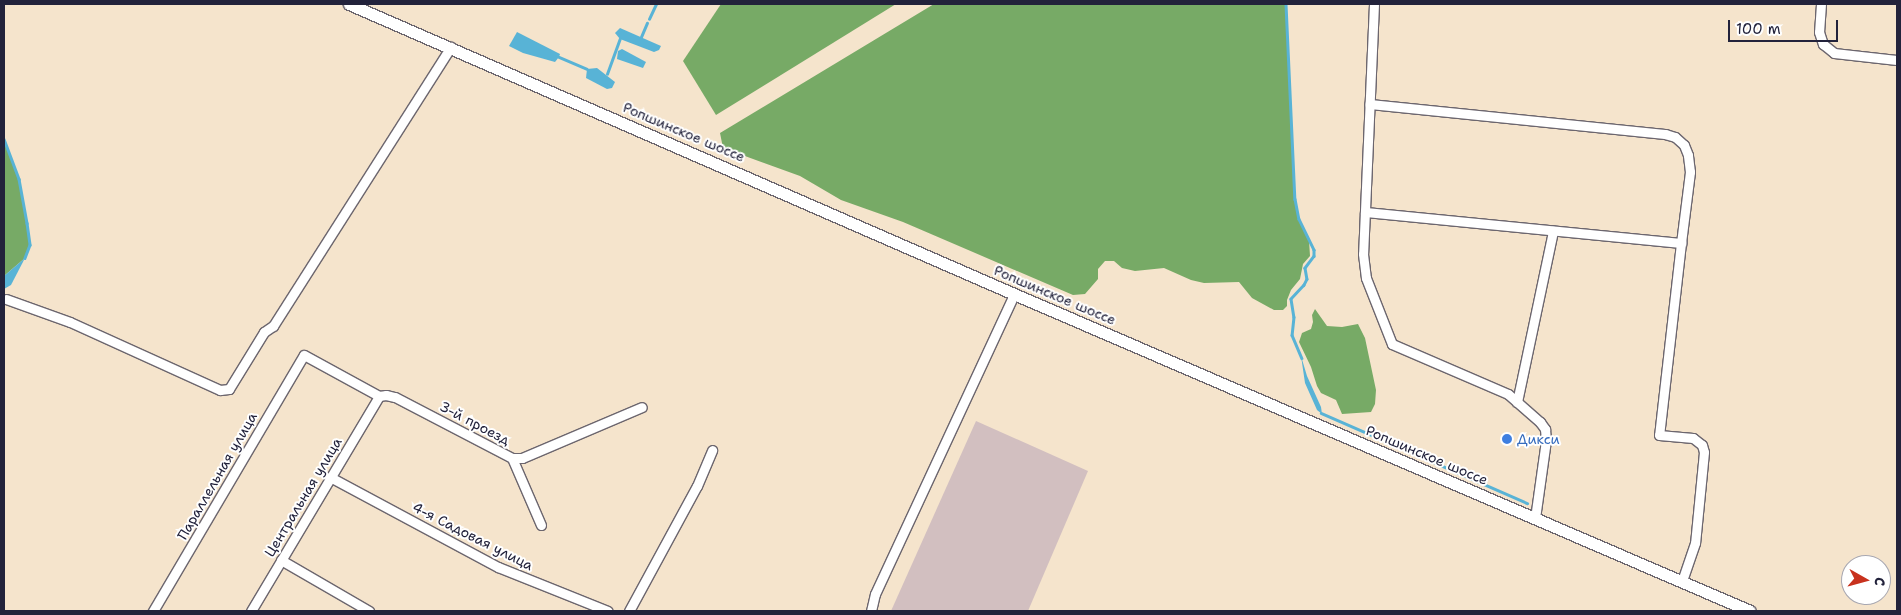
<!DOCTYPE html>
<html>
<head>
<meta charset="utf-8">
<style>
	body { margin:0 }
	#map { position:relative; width:1901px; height:615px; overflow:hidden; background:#f5e4cc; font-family:"Shantell Sans",sans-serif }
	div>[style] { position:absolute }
	.industrial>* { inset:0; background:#d2bfc0 }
	.forest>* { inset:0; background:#7a6 }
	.water>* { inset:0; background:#58b3d6 }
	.stream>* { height:2.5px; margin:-1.25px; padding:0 1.25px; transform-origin:1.25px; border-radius:1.25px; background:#58b3d6 }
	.roads { filter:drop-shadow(1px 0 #6c666e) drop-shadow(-1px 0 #6c666e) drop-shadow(0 1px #6c666e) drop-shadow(0 -1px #6c666e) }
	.street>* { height:9px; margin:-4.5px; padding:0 4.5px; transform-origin:4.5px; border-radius:4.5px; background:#fff }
	.secondary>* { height:11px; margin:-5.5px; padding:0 5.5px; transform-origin:5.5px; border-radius:5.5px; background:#fff }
	.dots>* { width:14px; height:14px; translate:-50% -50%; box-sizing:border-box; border:2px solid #fff; border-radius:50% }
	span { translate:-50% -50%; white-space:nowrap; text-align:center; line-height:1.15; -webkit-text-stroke:4px #fff; paint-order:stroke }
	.street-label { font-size:14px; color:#22223b }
	.shop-label { font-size:14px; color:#366cbe }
	.left { translate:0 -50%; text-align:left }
	.frame { position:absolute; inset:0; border:5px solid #22223b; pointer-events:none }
	.north { position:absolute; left:1841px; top:555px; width:50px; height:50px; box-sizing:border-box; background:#fff; border:1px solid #a7a7b1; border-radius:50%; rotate:97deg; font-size:14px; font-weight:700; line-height:20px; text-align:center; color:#22223b }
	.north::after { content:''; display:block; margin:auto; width:18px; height:22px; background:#c8321e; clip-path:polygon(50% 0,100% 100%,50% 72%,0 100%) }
	.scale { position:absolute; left:1728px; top:20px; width:110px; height:22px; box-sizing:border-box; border:2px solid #22223b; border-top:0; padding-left:6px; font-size:15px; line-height:18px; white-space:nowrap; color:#22223b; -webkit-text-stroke:4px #fff; paint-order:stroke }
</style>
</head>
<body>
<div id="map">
	<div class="industrial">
		<i style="clip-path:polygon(976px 421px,1088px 471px,1028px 611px,891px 611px)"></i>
	</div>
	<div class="forest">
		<i style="clip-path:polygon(721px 4px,896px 4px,716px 115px,683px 61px)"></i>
		<i style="clip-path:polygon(934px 4px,1286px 4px,1295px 199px,1299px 219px,1309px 240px,1310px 256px,1303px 264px,1300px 279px,1291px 290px,1287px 300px,1287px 306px,1283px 310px,1274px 310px,1252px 298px,1239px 282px,1204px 283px,1191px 280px,1164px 268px,1135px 271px,1122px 268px,1114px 261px,1105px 261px,1098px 269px,1098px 279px,1085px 294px,1073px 295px,903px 222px,841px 200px,800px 176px,723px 148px,720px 133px)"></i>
		<i style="clip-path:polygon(4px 139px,19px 179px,30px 245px,25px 258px,4px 276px)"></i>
		<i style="clip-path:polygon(1315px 309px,1327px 326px,1342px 327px,1358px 324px,1365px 338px,1376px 390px,1375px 404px,1371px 412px,1342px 414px,1336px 400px,1321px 393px,1317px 386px,1311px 367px,1299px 342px,1302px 333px,1311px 329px,1313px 322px,1312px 315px)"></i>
	</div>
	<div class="water">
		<i style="clip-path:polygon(620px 28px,661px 46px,659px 50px,654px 52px,620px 39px,615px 33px)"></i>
		<i style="clip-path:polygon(517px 32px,560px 54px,559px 57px,555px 62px,523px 53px,509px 46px)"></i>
		<i style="clip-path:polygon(622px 49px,646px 62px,643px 68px,617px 59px,618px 51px)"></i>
		<i style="clip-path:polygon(597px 68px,615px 82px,612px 88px,607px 89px,586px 78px,587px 69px)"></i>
		<i style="clip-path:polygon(25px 258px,11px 285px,4px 289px,4px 276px)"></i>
		<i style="clip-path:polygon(1301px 356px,1307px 376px,1321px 407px,1322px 414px,1317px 410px,1305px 383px)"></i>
	</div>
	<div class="stream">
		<i style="left:1286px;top:4px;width:195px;rotate:87.4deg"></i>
		<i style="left:1295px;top:199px;width:20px;rotate:79deg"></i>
		<i style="left:1299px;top:219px;width:34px;rotate:64deg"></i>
		<i style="left:1314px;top:250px;width:6px;rotate:90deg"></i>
		<i style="left:1314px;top:256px;width:15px;rotate:127deg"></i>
		<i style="left:1305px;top:268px;width:11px;rotate:80deg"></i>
		<i style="left:1307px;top:279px;width:7px;rotate:117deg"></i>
		<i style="left:1304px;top:285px;width:19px;rotate:133deg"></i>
		<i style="left:1291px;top:299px;width:18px;rotate:81deg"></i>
		<i style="left:1294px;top:317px;width:18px;rotate:96deg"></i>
		<i style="left:1292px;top:335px;width:25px;rotate:67deg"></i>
		<i style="left:649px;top:19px;width:17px;rotate:-65deg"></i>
		<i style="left:641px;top:37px;width:15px;rotate:-67deg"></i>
		<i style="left:559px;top:57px;width:30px;rotate:23deg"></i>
		<i style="left:607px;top:74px;width:37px;rotate:-70deg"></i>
		<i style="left:4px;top:139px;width:43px;rotate:69.4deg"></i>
		<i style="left:19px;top:179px;width:45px;rotate:79.7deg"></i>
		<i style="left:27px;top:223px;width:22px;rotate:82deg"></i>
		<i style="left:30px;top:245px;width:14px;rotate:111deg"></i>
		<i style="left:1321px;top:413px;width:225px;rotate:23.6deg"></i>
	</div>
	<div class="roads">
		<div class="street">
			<i style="left:1374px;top:4px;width:250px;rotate:92.5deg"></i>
			<i style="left:1363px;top:254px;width:24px;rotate:83deg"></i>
			<i style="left:1366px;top:278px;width:71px;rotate:68.5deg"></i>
			<i style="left:1392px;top:344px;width:126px;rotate:23.3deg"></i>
			<i style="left:1508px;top:394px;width:43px;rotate:41.2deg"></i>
			<i style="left:1540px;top:422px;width:9px;rotate:54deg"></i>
			<i style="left:1545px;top:429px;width:11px;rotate:85deg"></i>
			<i style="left:1546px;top:440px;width:79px;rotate:98deg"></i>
			<i style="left:1821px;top:4px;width:28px;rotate:94deg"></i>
			<i style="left:1819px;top:32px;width:13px;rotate:72deg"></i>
			<i style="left:1823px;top:44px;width:14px;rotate:39deg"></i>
			<i style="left:1834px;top:53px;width:63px;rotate:6.3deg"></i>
			<i style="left:1365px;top:212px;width:318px;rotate:5.6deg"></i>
			<i style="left:1681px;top:243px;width:72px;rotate:-82.8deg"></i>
			<i style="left:1690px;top:172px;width:17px;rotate:-97deg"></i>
			<i style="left:1688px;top:155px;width:11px;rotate:-112deg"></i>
			<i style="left:1684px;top:145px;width:12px;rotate:-138deg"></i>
			<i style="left:1675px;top:137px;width:10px;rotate:-163deg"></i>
			<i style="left:1665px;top:134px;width:297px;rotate:-174.2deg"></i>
			<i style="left:1681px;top:243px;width:193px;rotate:96.5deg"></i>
			<i style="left:1659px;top:435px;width:34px;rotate:5deg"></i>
			<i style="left:1693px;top:438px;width:11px;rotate:38deg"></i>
			<i style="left:1702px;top:445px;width:7px;rotate:74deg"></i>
			<i style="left:1704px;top:452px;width:91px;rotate:95.6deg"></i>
			<i style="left:1695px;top:543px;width:40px;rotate:108.9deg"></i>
			<i style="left:6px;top:299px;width:68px;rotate:19.8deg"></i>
			<i style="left:70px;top:322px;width:165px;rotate:24.4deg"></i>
			<i style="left:220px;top:390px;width:9px;rotate:-6deg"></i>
			<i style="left:229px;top:389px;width:67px;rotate:-58.4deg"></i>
			<i style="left:264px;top:332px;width:11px;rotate:-34deg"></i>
			<i style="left:273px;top:326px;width:331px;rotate:-57.5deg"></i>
			<i style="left:379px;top:396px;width:7px;rotate:-8deg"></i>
			<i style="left:386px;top:395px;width:9px;rotate:13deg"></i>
			<i style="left:395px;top:397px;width:132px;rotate:27.5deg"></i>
			<i style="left:512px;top:458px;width:10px"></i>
			<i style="left:522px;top:458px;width:130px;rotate:-23deg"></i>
			<i style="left:1517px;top:402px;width:175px;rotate:-78.1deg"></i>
			<i style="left:512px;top:458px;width:73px;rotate:66.6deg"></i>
			<i style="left:330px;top:477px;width:191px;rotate:28.2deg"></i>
			<i style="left:498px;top:567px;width:118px;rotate:21.8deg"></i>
			<i style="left:281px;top:560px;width:102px;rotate:30.1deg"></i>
			<i style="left:153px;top:611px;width:297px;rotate:-59.5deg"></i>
			<i style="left:304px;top:355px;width:85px;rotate:28.7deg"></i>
			<i style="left:251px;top:611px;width:250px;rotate:-59.2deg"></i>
			<i style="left:629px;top:611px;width:142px;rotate:-61.5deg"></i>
			<i style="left:697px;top:486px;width:39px;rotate:-67deg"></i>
			<i style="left:871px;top:611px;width:17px;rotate:-77deg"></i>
			<i style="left:875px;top:594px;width:331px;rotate:-65.1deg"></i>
		</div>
		<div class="secondary">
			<i style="left:349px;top:4px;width:725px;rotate:23.56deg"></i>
			<i style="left:1014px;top:294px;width:801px;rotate:23.3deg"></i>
		</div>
	</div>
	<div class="dots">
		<i style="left:1507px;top:439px;background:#3f7fe0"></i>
	</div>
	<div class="street-label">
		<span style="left:684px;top:132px;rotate:23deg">Ропшинское шоссе</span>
		<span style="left:1055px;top:295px;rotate:23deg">Ропшинское шоссе</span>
		<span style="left:475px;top:423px;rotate:28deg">3-й проезд</span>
		<span style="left:1427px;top:455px;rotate:23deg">Ропшинское шоссе</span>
		<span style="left:217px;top:476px;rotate:-60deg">Параллельная улица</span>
		<span style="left:303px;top:497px;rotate:-59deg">Центральная улица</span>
		<span style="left:473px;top:536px;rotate:27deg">4-я Садовая улица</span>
	</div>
	<div class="shop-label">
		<span class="left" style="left:1517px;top:439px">Дикси</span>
	</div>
	<div class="frame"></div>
	<div class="north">С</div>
	<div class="scale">100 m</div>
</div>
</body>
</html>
